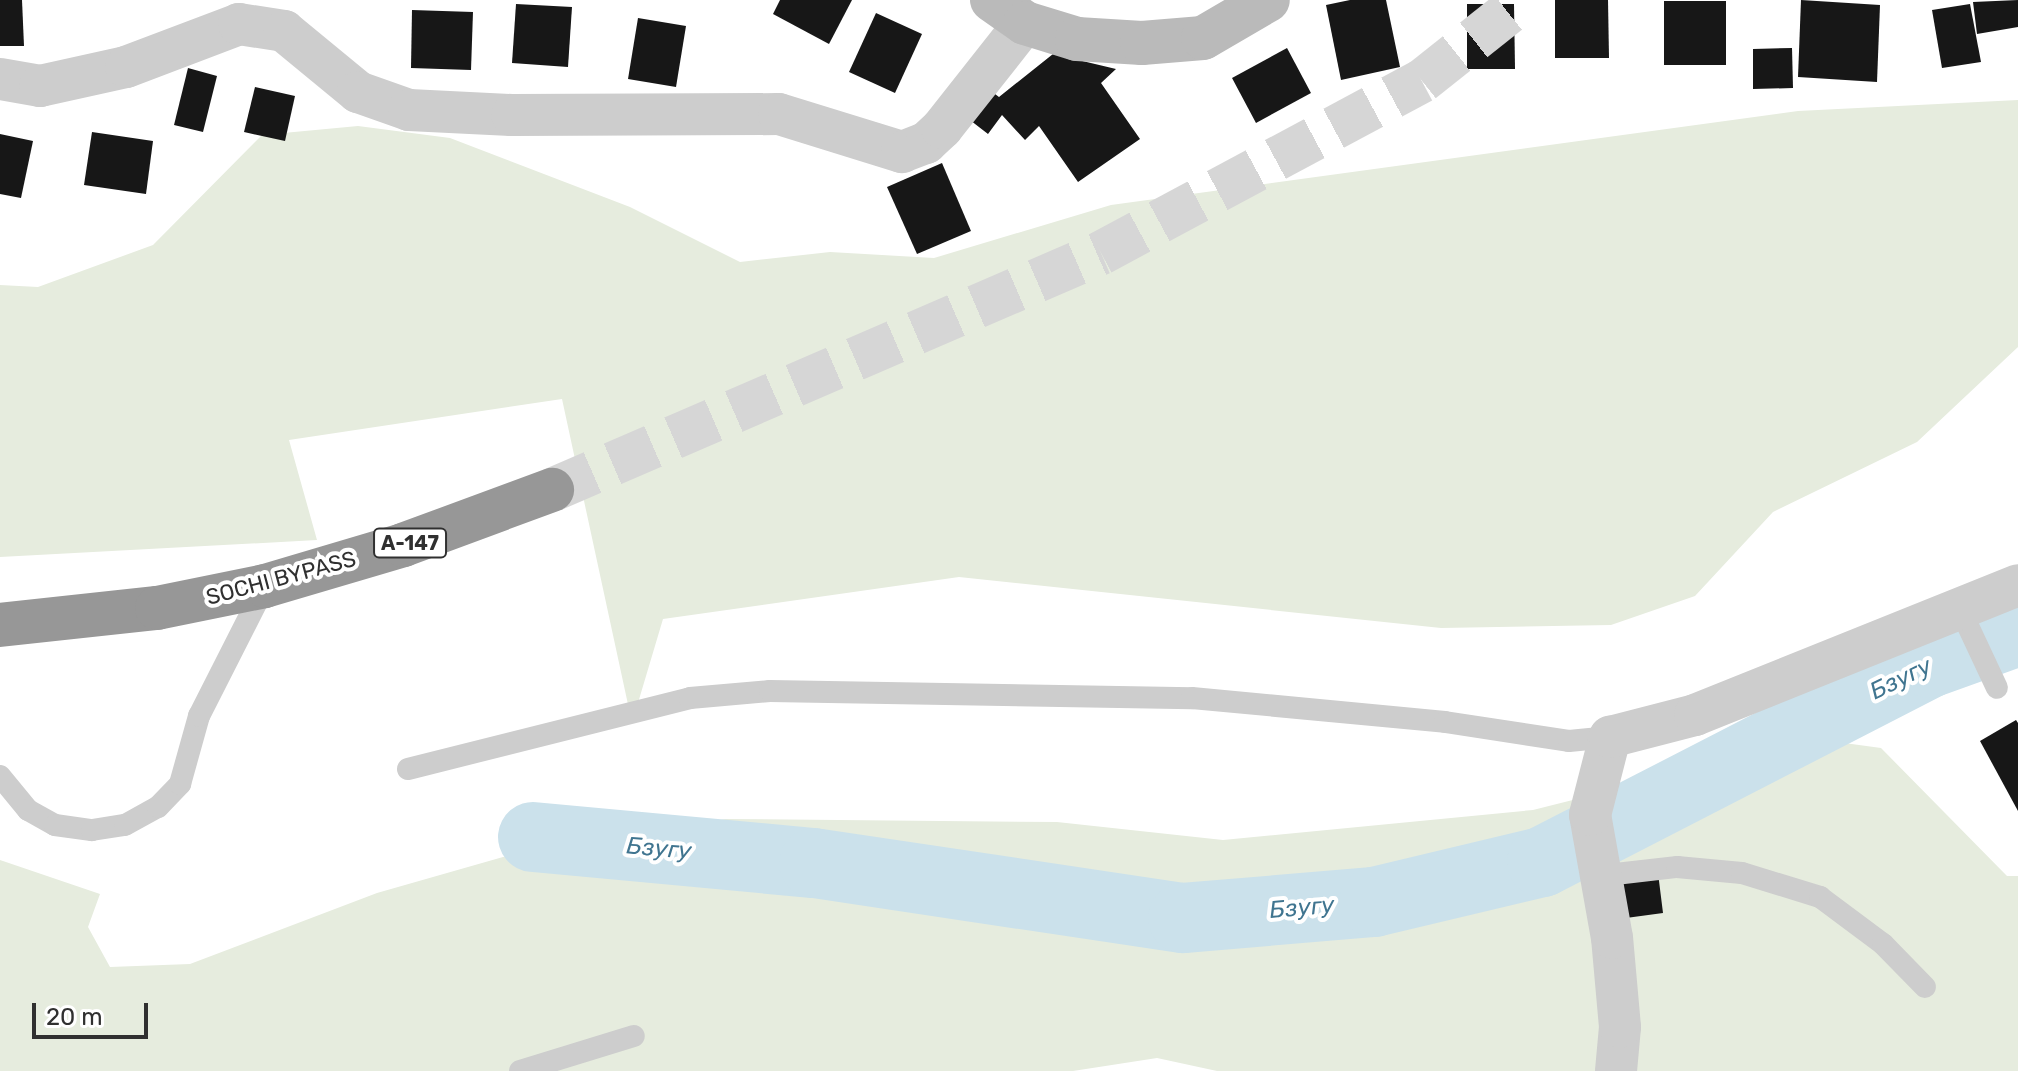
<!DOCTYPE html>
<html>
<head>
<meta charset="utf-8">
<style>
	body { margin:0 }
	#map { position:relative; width:2018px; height:1071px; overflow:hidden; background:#fff; font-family:Rubik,sans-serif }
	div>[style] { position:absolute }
	.green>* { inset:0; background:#e6ecde }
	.river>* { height:70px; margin:-35px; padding:0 35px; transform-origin:35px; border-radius:35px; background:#cbe1eb }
	.building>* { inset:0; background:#171717 }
	.highway-tunnel>* { height:44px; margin-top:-22px; transform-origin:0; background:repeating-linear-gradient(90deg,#d6d6d6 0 44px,transparent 0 66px) }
	.lane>* { height:22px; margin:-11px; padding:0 11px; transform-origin:11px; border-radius:11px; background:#cdcdcd }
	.street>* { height:42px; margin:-21px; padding:0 21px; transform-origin:21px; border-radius:21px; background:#cdcdcd }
	.secondary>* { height:44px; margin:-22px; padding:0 22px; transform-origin:22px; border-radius:22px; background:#bababa }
	.highway>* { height:44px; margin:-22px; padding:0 22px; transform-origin:22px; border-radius:22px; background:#979797 }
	span { translate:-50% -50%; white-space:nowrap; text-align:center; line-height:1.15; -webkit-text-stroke:8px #fff; paint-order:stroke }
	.shield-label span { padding:2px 6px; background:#fff; border:2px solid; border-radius:6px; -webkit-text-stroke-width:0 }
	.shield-label { font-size:20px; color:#303030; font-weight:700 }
	.street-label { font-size:22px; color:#303030 }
	.water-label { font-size:24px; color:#407590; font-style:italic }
	.scale { position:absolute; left:32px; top:1003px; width:116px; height:36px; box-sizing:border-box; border:4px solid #303030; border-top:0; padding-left:10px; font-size:24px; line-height:28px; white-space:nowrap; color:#303030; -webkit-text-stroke:6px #fff; paint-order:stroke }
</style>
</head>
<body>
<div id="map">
	<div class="green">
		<i style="clip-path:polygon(2018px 100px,2018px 347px,1917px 442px,1773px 512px,1695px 596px,1611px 625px,1441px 628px,959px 577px,663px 619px,632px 723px,562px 399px,289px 440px,317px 540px,0 557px,0 285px,38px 287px,153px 245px,262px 135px,358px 126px,450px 138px,630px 207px,740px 262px,830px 252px,934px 258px,1111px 205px,1798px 111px)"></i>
		<i style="clip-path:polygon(1815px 739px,1881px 748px,2007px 876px,2018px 876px,2018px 1071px,1217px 1071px,1157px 1058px,1073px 1071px,0 1071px,0 860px,100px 894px,88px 927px,110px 967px,190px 964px,377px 893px,562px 840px,726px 819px,1057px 822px,1223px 840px,1533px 810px)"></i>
	</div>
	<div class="river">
		<i style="left:533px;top:837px;width:282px;rotate:5.3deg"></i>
		<i style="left:814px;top:863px;width:373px;rotate:8.5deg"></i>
		<i style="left:1183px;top:918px;width:192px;rotate:-4.8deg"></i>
		<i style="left:1374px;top:902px;width:173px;rotate:-13.4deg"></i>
		<i style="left:1542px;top:862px;width:435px;rotate:-27.2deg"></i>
		<i style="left:1929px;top:663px;width:95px;rotate:-19.8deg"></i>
	</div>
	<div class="building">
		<i style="clip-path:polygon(0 0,22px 0,24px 46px,0 46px)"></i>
		<i style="clip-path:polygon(780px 0,852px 0,829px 44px,773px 14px)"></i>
		<i style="clip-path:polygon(1350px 0,1386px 0,1400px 67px,1341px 80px,1326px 5px)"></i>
		<i style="clip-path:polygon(1555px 0,1608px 0,1609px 58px,1555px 58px)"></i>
		<i style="clip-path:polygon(1801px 0,1880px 5px,1877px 82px,1798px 77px)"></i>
		<i style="clip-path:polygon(2018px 0,2018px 27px,1977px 34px,1973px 2px)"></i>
		<i style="clip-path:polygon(1664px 1px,1726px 1px,1726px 65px,1664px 65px)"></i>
		<i style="clip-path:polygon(516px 4px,572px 7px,568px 67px,512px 63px)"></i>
		<i style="clip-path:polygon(1467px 4px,1514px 4px,1515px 69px,1467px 69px)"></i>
		<i style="clip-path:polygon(1970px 4px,1981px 62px,1942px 68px,1932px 10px)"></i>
		<i style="clip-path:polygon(412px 10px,473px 12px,471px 70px,411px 68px)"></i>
		<i style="clip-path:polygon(876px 13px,922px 34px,895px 93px,849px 72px)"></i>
		<i style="clip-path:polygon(638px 18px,686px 26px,676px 87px,628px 79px)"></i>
		<i style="clip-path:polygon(1287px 48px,1311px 93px,1256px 123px,1232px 78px)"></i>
		<i style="clip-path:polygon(1792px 48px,1793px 88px,1753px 89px,1753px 49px)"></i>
		<i style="clip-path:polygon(1053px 54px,1116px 69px,1101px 83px,1140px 139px,1078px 182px,1039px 126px,1025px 140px,1002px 115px,988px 134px,966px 117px,987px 88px,999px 97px)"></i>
		<i style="clip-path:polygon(188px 68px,217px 76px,203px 132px,174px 125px)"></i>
		<i style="clip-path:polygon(255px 87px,295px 96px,285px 141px,244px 132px)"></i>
		<i style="clip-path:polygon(92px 132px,153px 141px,146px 194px,84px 185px)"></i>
		<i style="clip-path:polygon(0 134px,33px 141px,21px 198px,0 194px)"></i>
		<i style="clip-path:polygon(942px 163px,971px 231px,917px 254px,887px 187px)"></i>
		<i style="clip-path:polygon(2016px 720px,2018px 723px,2018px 811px,1980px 741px)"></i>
		<i style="clip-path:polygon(1658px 873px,1663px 913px,1626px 918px,1621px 878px)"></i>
	</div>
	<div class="highway-tunnel">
		<i style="left:552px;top:490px;width:598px;rotate:-23.35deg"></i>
		<i style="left:1101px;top:253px;width:364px;rotate:-28.2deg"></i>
		<i style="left:1422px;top:81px;width:130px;rotate:-38.5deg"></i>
	</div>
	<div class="lane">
		<i style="left:1960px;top:609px;width:87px;rotate:64.9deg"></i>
		<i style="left:408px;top:769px;width:291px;rotate:-14.1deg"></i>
		<i style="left:690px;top:698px;width:80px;rotate:-5deg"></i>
		<i style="left:770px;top:691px;width:422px;rotate:1deg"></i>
		<i style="left:1192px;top:698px;width:254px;rotate:5.4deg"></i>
		<i style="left:1445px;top:722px;width:125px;rotate:8.7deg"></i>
		<i style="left:1569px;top:741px;width:41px;rotate:-5.6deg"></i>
		<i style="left:0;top:776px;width:44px;rotate:50.5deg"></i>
		<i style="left:28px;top:810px;width:31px;rotate:29deg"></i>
		<i style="left:55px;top:825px;width:37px;rotate:8deg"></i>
		<i style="left:92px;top:830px;width:33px;rotate:-9deg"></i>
		<i style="left:125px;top:825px;width:38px;rotate:-29deg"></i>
		<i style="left:158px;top:807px;width:32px;rotate:-46deg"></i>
		<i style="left:180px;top:784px;width:71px;rotate:-74.4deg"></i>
		<i style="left:199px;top:716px;width:146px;rotate:-63.1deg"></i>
		<i style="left:1598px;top:876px;width:80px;rotate:-6.5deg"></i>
		<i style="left:1677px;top:867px;width:65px;rotate:5.3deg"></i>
		<i style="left:1742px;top:873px;width:82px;rotate:17.1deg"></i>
		<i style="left:1820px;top:897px;width:79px;rotate:36.7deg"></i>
		<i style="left:1883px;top:944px;width:60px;rotate:45.7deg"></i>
		<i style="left:520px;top:1071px;width:119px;rotate:-17.1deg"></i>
	</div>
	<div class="street">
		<i style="left:0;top:79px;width:41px;rotate:9.9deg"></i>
		<i style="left:40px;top:86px;width:88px;rotate:-12.5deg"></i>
		<i style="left:126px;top:67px;width:121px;rotate:-20.8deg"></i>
		<i style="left:239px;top:24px;width:46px;rotate:8.8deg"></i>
		<i style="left:284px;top:31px;width:96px;rotate:39.5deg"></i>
		<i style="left:358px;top:92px;width:54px;rotate:19.4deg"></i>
		<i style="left:409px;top:110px;width:103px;rotate:2.8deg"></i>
		<i style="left:512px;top:115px;width:267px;rotate:-0.2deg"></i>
		<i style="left:779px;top:114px;width:129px;rotate:17.2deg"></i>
		<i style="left:902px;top:152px;width:26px;rotate:-21deg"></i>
		<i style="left:926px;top:143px;width:22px;rotate:-43deg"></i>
		<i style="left:942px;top:128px;width:134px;rotate:-51.7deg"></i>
		<i style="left:1616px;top:1071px;width:44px;rotate:-84.8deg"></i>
		<i style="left:1620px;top:1027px;width:89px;rotate:-95.1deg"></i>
		<i style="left:1612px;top:938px;width:125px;rotate:-100.1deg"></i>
		<i style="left:1590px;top:815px;width:81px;rotate:-75.6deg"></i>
		<i style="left:1610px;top:737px;width:88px;rotate:-14.5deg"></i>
		<i style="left:1695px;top:715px;width:348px;rotate:-21.9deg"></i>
	</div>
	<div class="secondary">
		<i style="left:992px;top:0;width:40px;rotate:34.9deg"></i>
		<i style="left:1025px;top:23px;width:54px;rotate:17.1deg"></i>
		<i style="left:1077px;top:39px;width:65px;rotate:3.5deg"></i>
		<i style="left:1142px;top:43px;width:61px;rotate:-4.7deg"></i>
		<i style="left:1203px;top:38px;width:75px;rotate:-30.3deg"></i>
	</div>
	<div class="highway">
		<i style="left:0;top:625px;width:158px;rotate:-6.2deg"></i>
		<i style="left:157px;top:608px;width:110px;rotate:-11.5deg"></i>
		<i style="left:265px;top:586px;width:144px;rotate:-16.5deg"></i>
		<i style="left:403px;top:545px;width:159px;rotate:-20.3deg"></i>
	</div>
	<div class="shield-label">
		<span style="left:410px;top:543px">А-147</span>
	</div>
	<div class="street-label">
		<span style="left:281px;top:578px;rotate:-15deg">SOCHI BYPASS</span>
	</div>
	<div class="water-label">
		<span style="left:1901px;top:679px;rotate:-26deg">Бзугу</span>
		<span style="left:659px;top:849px;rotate:5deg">Бзугу</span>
		<span style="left:1302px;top:908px;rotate:-5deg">Бзугу</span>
	</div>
	<div class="scale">20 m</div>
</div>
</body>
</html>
